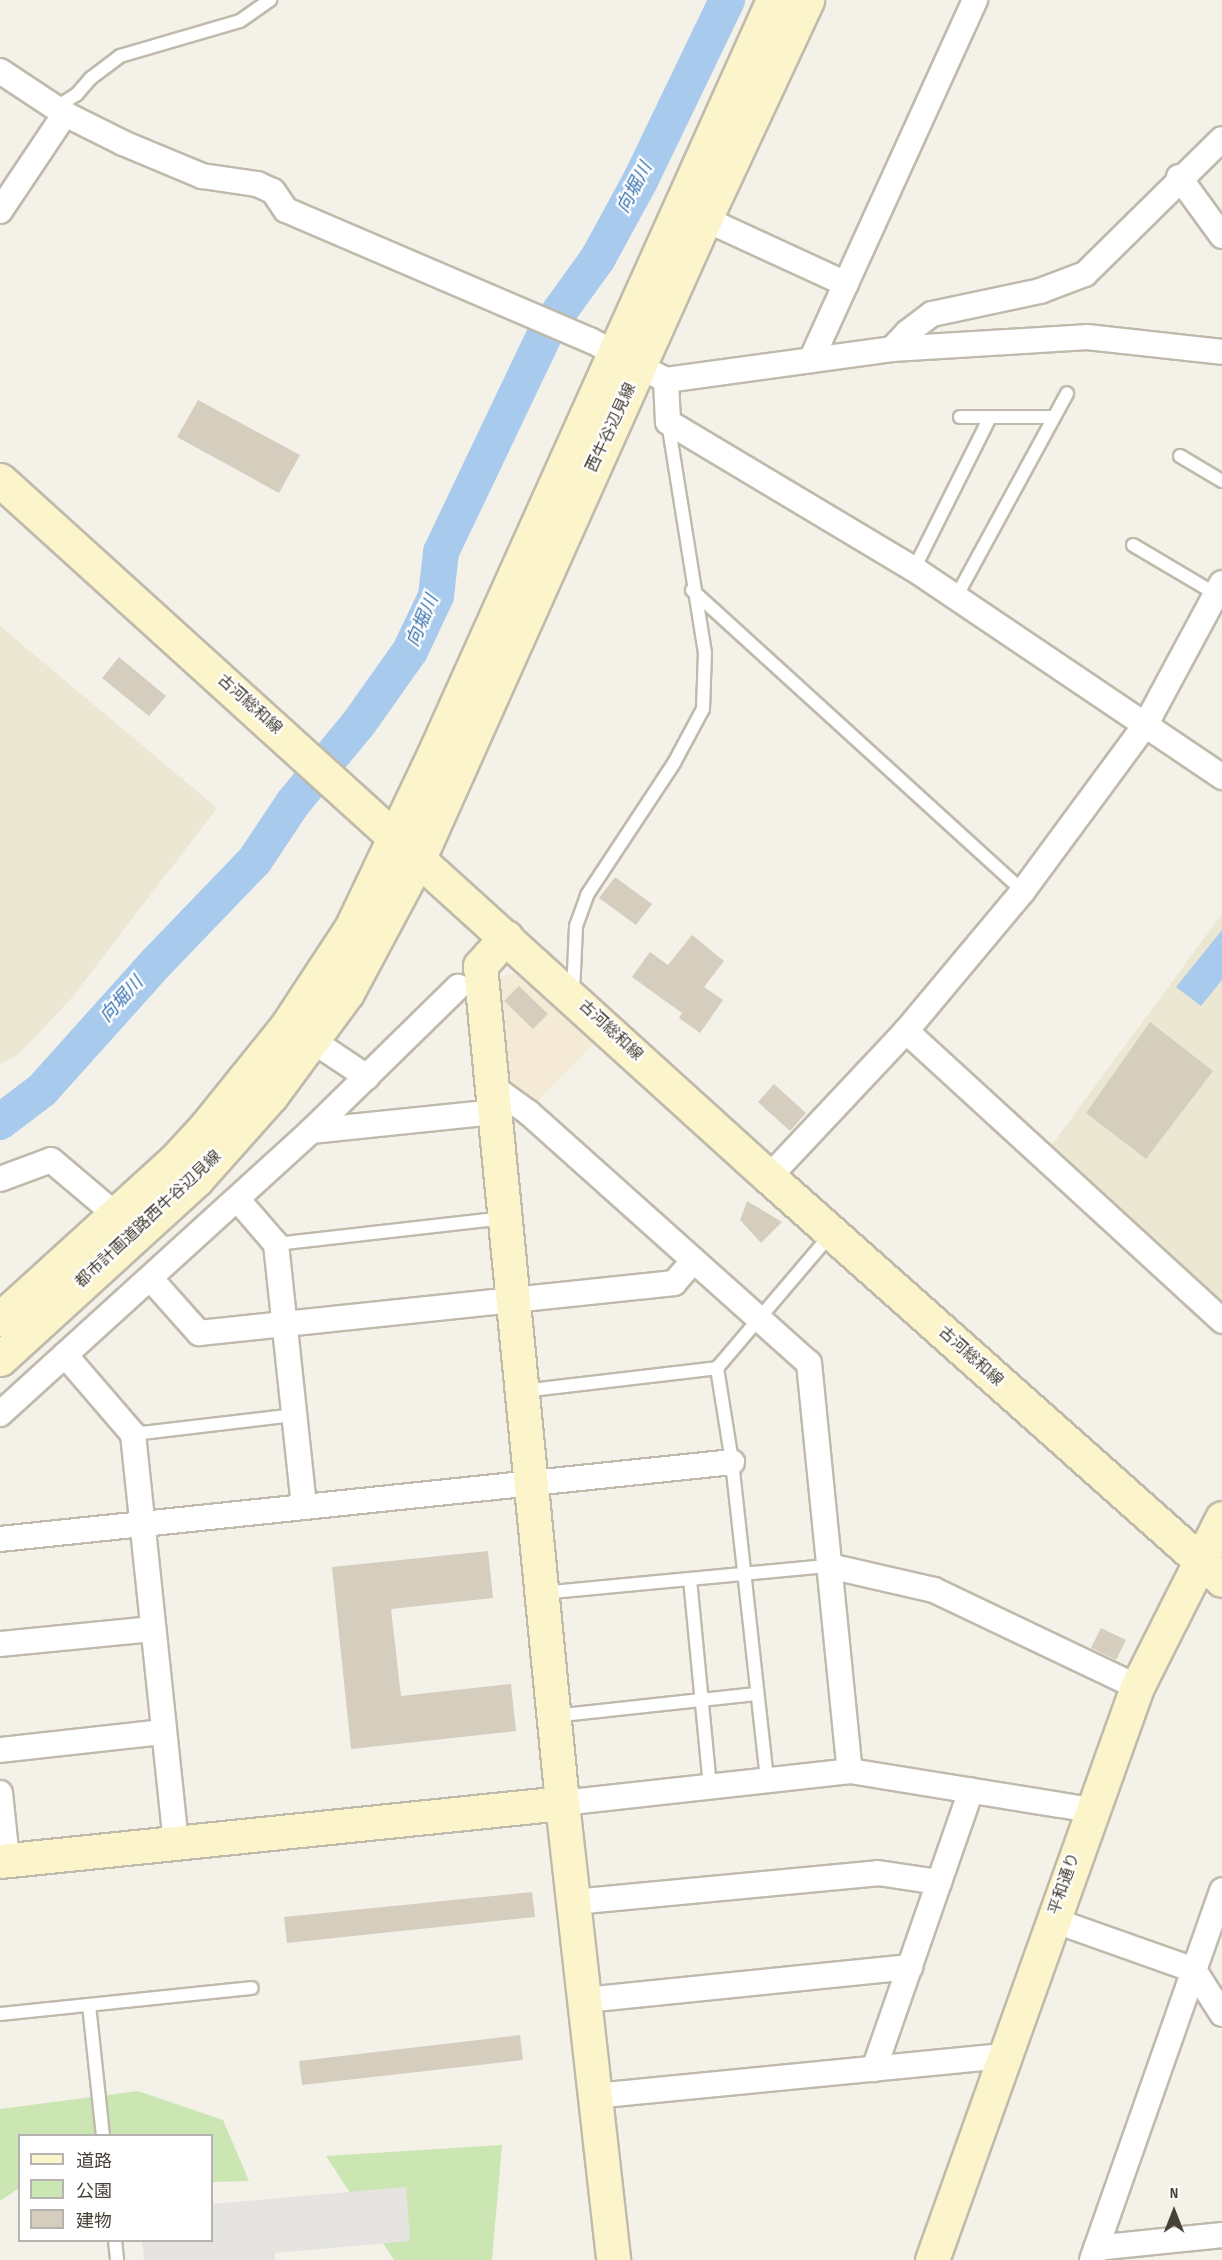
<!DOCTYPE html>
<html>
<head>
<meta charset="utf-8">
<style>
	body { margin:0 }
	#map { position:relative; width:1222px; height:2260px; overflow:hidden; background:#f4f1e9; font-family:"Sofia Sans Condensed","Noto Sans JP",sans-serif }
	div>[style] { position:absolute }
	.commercial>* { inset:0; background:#f4ead5 }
	.education>* { inset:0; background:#ece7d3 }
	.green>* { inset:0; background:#cbe6b3 }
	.parking>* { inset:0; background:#e5e4e0 }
	.water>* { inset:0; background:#a8cbed }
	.river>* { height:36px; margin:-18px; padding:0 18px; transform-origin:18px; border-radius:18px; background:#a8cbed }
	.building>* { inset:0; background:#d5cebf }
	.roads { filter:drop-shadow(2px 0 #bfbaac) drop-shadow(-2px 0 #bfbaac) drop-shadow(0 2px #bfbaac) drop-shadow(0 -2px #bfbaac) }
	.lane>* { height:12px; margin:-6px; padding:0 6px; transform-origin:6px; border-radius:6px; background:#fff }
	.street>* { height:24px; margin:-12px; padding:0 12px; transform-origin:12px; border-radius:12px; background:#fff }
	.secondary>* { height:33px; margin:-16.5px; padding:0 16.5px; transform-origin:16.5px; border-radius:16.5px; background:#fcf4ca }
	span { translate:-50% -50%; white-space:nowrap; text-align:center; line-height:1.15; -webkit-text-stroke:4.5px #fff; paint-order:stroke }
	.street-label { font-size:16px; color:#474237 }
	.water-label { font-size:18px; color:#3571ae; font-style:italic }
	.legend { position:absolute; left:18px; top:2134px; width:195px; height:108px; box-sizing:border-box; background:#fff; border:2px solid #b5b3af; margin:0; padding:8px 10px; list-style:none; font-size:18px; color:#474237 }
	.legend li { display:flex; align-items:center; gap:12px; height:30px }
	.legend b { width:30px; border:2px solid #b5b3af }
	.north { position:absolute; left:1144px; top:2182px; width:60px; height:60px; -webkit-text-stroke:4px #fff; paint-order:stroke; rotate:0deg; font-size:16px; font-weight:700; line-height:24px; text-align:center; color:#474237 }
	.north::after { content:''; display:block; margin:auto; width:21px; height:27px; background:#474237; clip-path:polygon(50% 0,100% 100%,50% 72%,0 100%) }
</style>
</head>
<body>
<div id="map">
	<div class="commercial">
		<i style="clip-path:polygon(514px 973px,594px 1043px,533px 1106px,501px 1079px,497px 978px)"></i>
	</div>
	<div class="education">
		<i style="clip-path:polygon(0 626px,217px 808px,70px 1000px,19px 1054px,0 1064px)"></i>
		<i style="clip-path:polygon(1222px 914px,1222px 1303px,1048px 1150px)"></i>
	</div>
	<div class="green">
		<i style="clip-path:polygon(138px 2091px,223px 2120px,249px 2181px,212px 2182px,212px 2136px,20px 2136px,19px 2188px,0 2201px,0 2109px)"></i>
		<i style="clip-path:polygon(502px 2145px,492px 2260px,394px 2260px,326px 2156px)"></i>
	</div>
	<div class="parking">
		<i style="clip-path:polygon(406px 2187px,410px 2241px,275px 2253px,275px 2260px,144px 2260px,142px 2241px,212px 2240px,212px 2204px)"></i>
	</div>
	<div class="water">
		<i style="clip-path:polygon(1222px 930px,1222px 980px,1201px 1006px,1176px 987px)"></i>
	</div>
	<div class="river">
		<i style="left:0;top:1122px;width:53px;rotate:-37.3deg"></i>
		<i style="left:42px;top:1090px;width:171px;rotate:-48.1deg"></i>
		<i style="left:156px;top:963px;width:143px;rotate:-46.1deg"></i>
		<i style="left:255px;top:860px;width:69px;rotate:-56.3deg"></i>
		<i style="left:293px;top:803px;width:104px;rotate:-50.5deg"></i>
		<i style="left:359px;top:723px;width:88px;rotate:-54.7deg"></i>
		<i style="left:410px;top:651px;width:61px;rotate:-64.7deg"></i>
		<i style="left:436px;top:596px;width:44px;rotate:-83.5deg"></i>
		<i style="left:441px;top:552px;width:250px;rotate:-64.5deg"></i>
		<i style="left:549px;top:326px;width:84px;rotate:-54.2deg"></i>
		<i style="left:598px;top:258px;width:88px;rotate:-61.4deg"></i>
		<i style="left:640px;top:181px;width:201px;rotate:-64.3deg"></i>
	</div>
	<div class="building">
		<i style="clip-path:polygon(198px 400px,300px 455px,279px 493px,177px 437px)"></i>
		<i style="clip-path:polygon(119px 657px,166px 696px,149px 716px,102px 678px)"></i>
		<i style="clip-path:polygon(615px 877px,652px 904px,636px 925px,599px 898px)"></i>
		<i style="clip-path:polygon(692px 935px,724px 961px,704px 987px,723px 1000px,700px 1033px,679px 1018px,682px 1013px,632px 977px,650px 952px,668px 965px)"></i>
		<i style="clip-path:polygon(519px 986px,548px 1014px,533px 1029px,504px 1001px)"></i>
		<i style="clip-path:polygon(1150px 1022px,1213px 1071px,1146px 1159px,1086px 1113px)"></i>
		<i style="clip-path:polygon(774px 1084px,806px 1113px,790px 1131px,758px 1102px)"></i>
		<i style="clip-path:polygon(747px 1201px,782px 1222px,761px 1243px,740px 1220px)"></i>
		<i style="clip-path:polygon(488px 1551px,493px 1598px,391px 1609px,401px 1696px,511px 1684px,516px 1731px,351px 1749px,332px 1567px)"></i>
		<i style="clip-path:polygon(1101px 1628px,1126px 1640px,1116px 1660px,1091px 1648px)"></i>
		<i style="clip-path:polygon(532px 1892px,535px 1917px,287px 1943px,284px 1917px)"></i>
		<i style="clip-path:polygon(520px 2035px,523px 2060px,302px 2085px,299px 2061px)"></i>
	</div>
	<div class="roads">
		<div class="lane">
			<i style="left:58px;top:106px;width:22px;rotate:-32deg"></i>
			<i style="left:77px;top:94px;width:21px;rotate:-49deg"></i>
			<i style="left:91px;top:78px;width:36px;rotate:-37deg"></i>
			<i style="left:120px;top:56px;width:125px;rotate:-16.3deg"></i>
			<i style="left:240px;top:21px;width:37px;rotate:-35deg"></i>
			<i style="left:960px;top:417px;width:94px"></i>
			<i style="left:1180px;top:456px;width:49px;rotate:30.8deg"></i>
			<i style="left:1133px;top:545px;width:96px;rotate:30.6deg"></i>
			<i style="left:914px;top:569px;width:170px;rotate:-63.4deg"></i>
			<i style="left:692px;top:590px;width:447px;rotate:42.3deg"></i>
			<i style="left:956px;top:597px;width:232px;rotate:-61.4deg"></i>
			<i style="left:573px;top:993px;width:67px;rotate:-87.4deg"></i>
			<i style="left:576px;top:926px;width:33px;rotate:-70deg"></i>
			<i style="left:587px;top:895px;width:158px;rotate:-56.6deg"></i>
			<i style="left:674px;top:763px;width:61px;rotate:-61.8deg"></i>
			<i style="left:703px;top:709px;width:56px;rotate:-88deg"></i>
			<i style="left:705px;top:653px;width:234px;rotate:-99.1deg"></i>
			<i style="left:276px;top:1244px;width:230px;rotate:-6.5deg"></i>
			<i style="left:717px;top:1368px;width:95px;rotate:80.9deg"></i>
			<i style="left:732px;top:1462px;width:320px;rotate:83.7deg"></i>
			<i style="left:522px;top:1391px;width:196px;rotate:-6.7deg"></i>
			<i style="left:717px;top:1368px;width:176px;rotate:-49.6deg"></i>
			<i style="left:133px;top:1434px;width:162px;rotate:-6.7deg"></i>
			<i style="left:690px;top:1579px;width:209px;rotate:84.5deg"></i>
			<i style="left:542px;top:1593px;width:288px;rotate:-5.4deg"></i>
			<i style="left:554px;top:1716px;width:204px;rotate:-6.2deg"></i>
			<i style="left:89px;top:2005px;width:132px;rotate:83.9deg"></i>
			<i style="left:0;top:2014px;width:253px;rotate:-5.9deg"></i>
			<i style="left:115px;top:2240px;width:20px;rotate:84deg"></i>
		</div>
		<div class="street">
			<i style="left:0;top:71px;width:78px;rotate:33.5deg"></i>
			<i style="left:65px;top:114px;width:65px;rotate:26.6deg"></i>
			<i style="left:123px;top:143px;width:86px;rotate:22.7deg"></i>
			<i style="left:202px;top:176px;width:56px;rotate:8.3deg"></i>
			<i style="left:257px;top:184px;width:17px;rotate:24deg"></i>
			<i style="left:273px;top:191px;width:23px;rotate:56deg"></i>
			<i style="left:286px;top:210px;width:331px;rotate:23.2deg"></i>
			<i style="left:590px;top:340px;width:86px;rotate:27.8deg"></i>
			<i style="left:666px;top:380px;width:228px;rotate:-7.8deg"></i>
			<i style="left:892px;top:349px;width:195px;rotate:-3.5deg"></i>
			<i style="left:1087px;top:337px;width:136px;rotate:6.3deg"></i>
			<i style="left:1179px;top:177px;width:73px;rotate:53.9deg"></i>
			<i style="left:0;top:211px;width:117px;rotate:-56.2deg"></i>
			<i style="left:705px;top:219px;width:155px;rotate:24.7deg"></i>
			<i style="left:892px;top:349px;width:23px;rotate:-47deg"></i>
			<i style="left:908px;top:332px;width:30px;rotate:-37deg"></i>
			<i style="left:932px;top:314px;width:110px;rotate:-12deg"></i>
			<i style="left:1040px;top:291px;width:48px;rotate:-20.7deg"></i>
			<i style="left:1085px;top:274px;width:192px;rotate:-44.6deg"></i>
			<i style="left:811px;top:360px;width:396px;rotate:-65.5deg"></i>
			<i style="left:666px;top:380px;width:42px;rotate:87.3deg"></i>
			<i style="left:668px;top:422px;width:287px;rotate:30.9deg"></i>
			<i style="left:914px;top:569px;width:372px;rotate:34deg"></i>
			<i style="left:906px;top:1031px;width:429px;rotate:42.5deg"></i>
			<i style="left:313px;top:1041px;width:65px;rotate:33.7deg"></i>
			<i style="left:493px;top:1087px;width:44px;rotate:35.8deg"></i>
			<i style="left:529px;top:1113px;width:375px;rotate:41.8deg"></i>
			<i style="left:809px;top:1363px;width:410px;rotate:84.3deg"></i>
			<i style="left:311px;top:1131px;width:186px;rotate:-5.9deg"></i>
			<i style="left:769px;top:1177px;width:200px;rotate:-46.8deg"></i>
			<i style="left:906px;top:1031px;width:182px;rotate:-50.1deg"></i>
			<i style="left:1023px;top:891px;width:207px;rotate:-53.6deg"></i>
			<i style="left:1146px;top:724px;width:160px;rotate:-61.7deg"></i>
			<i style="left:0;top:1179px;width:54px;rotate:-20.4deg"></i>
			<i style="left:51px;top:1160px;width:85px;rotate:40.2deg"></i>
			<i style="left:238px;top:1200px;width:58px;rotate:49.2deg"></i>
			<i style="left:276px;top:1244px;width:264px;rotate:83.9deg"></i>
			<i style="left:150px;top:1278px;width:74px;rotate:48.3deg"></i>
			<i style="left:199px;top:1333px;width:478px;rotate:-6deg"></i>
			<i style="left:674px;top:1283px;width:28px;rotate:-49deg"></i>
			<i style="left:65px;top:1355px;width:104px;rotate:49.3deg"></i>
			<i style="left:133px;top:1434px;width:408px;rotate:84deg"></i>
			<i style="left:0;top:1414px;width:420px;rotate:-42.3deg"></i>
			<i style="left:311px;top:1131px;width:206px;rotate:-44.4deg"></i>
			<i style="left:0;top:1539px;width:736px;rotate:-6deg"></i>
			<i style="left:829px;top:1566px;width:108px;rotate:12.9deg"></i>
			<i style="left:934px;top:1590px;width:225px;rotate:25.5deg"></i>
			<i style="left:0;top:1644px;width:154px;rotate:-5.6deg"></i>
			<i style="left:0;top:1750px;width:164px;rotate:-6.3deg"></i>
			<i style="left:0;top:1793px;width:67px;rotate:84deg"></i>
			<i style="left:562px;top:1803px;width:290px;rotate:-6.3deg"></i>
			<i style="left:850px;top:1771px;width:244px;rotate:9.2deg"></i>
			<i style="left:574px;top:1902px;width:305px;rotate:-5.4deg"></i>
			<i style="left:878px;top:1873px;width:62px;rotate:8.4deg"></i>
			<i style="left:1053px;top:1920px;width:150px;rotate:19.5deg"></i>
			<i style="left:1194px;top:1970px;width:52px;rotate:57.5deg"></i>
			<i style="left:585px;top:2000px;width:327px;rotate:-5.8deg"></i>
			<i style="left:874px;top:2069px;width:295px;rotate:-70.8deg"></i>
			<i style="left:595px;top:2096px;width:411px;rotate:-5.6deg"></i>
			<i style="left:1096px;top:2248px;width:127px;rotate:-5.9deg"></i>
			<i style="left:1092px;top:2260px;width:392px;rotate:-70.6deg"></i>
		</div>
		<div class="secondary">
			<i style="left:0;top:480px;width:1038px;rotate:42.19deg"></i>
			<i style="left:769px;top:1177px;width:606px;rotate:41.66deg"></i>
			<i style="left:506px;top:937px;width:39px;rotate:132deg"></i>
			<i style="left:480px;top:966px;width:841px;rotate:84.4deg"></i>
			<i style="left:562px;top:1803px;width:460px;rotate:83.6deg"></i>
			<i style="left:0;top:1319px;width:236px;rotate:-42.3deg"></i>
			<i style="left:175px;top:1160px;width:46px;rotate:-47.6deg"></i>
			<i style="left:206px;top:1126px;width:127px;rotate:-51.1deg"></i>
			<i style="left:286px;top:1027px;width:118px;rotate:-56.7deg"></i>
			<i style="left:351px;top:928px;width:193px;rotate:-64.5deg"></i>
			<i style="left:434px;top:754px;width:827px;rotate:-65.79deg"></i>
			<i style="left:0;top:1359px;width:267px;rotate:-42.4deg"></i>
			<i style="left:197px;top:1179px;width:111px;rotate:-48.3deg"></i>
			<i style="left:271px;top:1096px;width:128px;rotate:-53.6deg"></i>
			<i style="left:347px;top:993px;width:153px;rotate:-61.9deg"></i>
			<i style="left:419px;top:858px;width:700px;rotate:-65.89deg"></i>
			<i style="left:705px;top:219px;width:242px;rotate:-65deg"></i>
			<i style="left:0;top:1861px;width:565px;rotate:-5.89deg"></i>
			<i style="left:932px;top:2260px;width:609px;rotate:-70.31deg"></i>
			<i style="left:1137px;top:1687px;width:189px;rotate:-63.3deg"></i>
		</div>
	</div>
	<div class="street-label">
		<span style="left:612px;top:428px;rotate:-65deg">西牛谷辺見線</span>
		<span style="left:249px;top:705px;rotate:42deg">古河総和線</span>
		<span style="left:610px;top:1031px;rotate:43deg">古河総和線</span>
		<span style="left:149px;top:1220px;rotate:-43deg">都市計画道路西牛谷辺見線</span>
		<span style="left:970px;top:1357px;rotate:42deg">古河総和線</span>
		<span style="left:1065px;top:1884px;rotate:-71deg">平和通り</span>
	</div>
	<div class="water-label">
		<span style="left:635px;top:188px;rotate:-62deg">向堀川</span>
		<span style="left:423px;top:621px;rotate:-67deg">向堀川</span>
		<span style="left:122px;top:1000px;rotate:-48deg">向堀川</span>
	</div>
	<ul class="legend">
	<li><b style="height:8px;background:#fcf4ca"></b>道路</li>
	<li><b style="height:16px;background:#cbe6b3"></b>公園</li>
	<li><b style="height:16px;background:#d5cebf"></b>建物</li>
	</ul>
	<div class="north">N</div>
</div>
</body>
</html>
